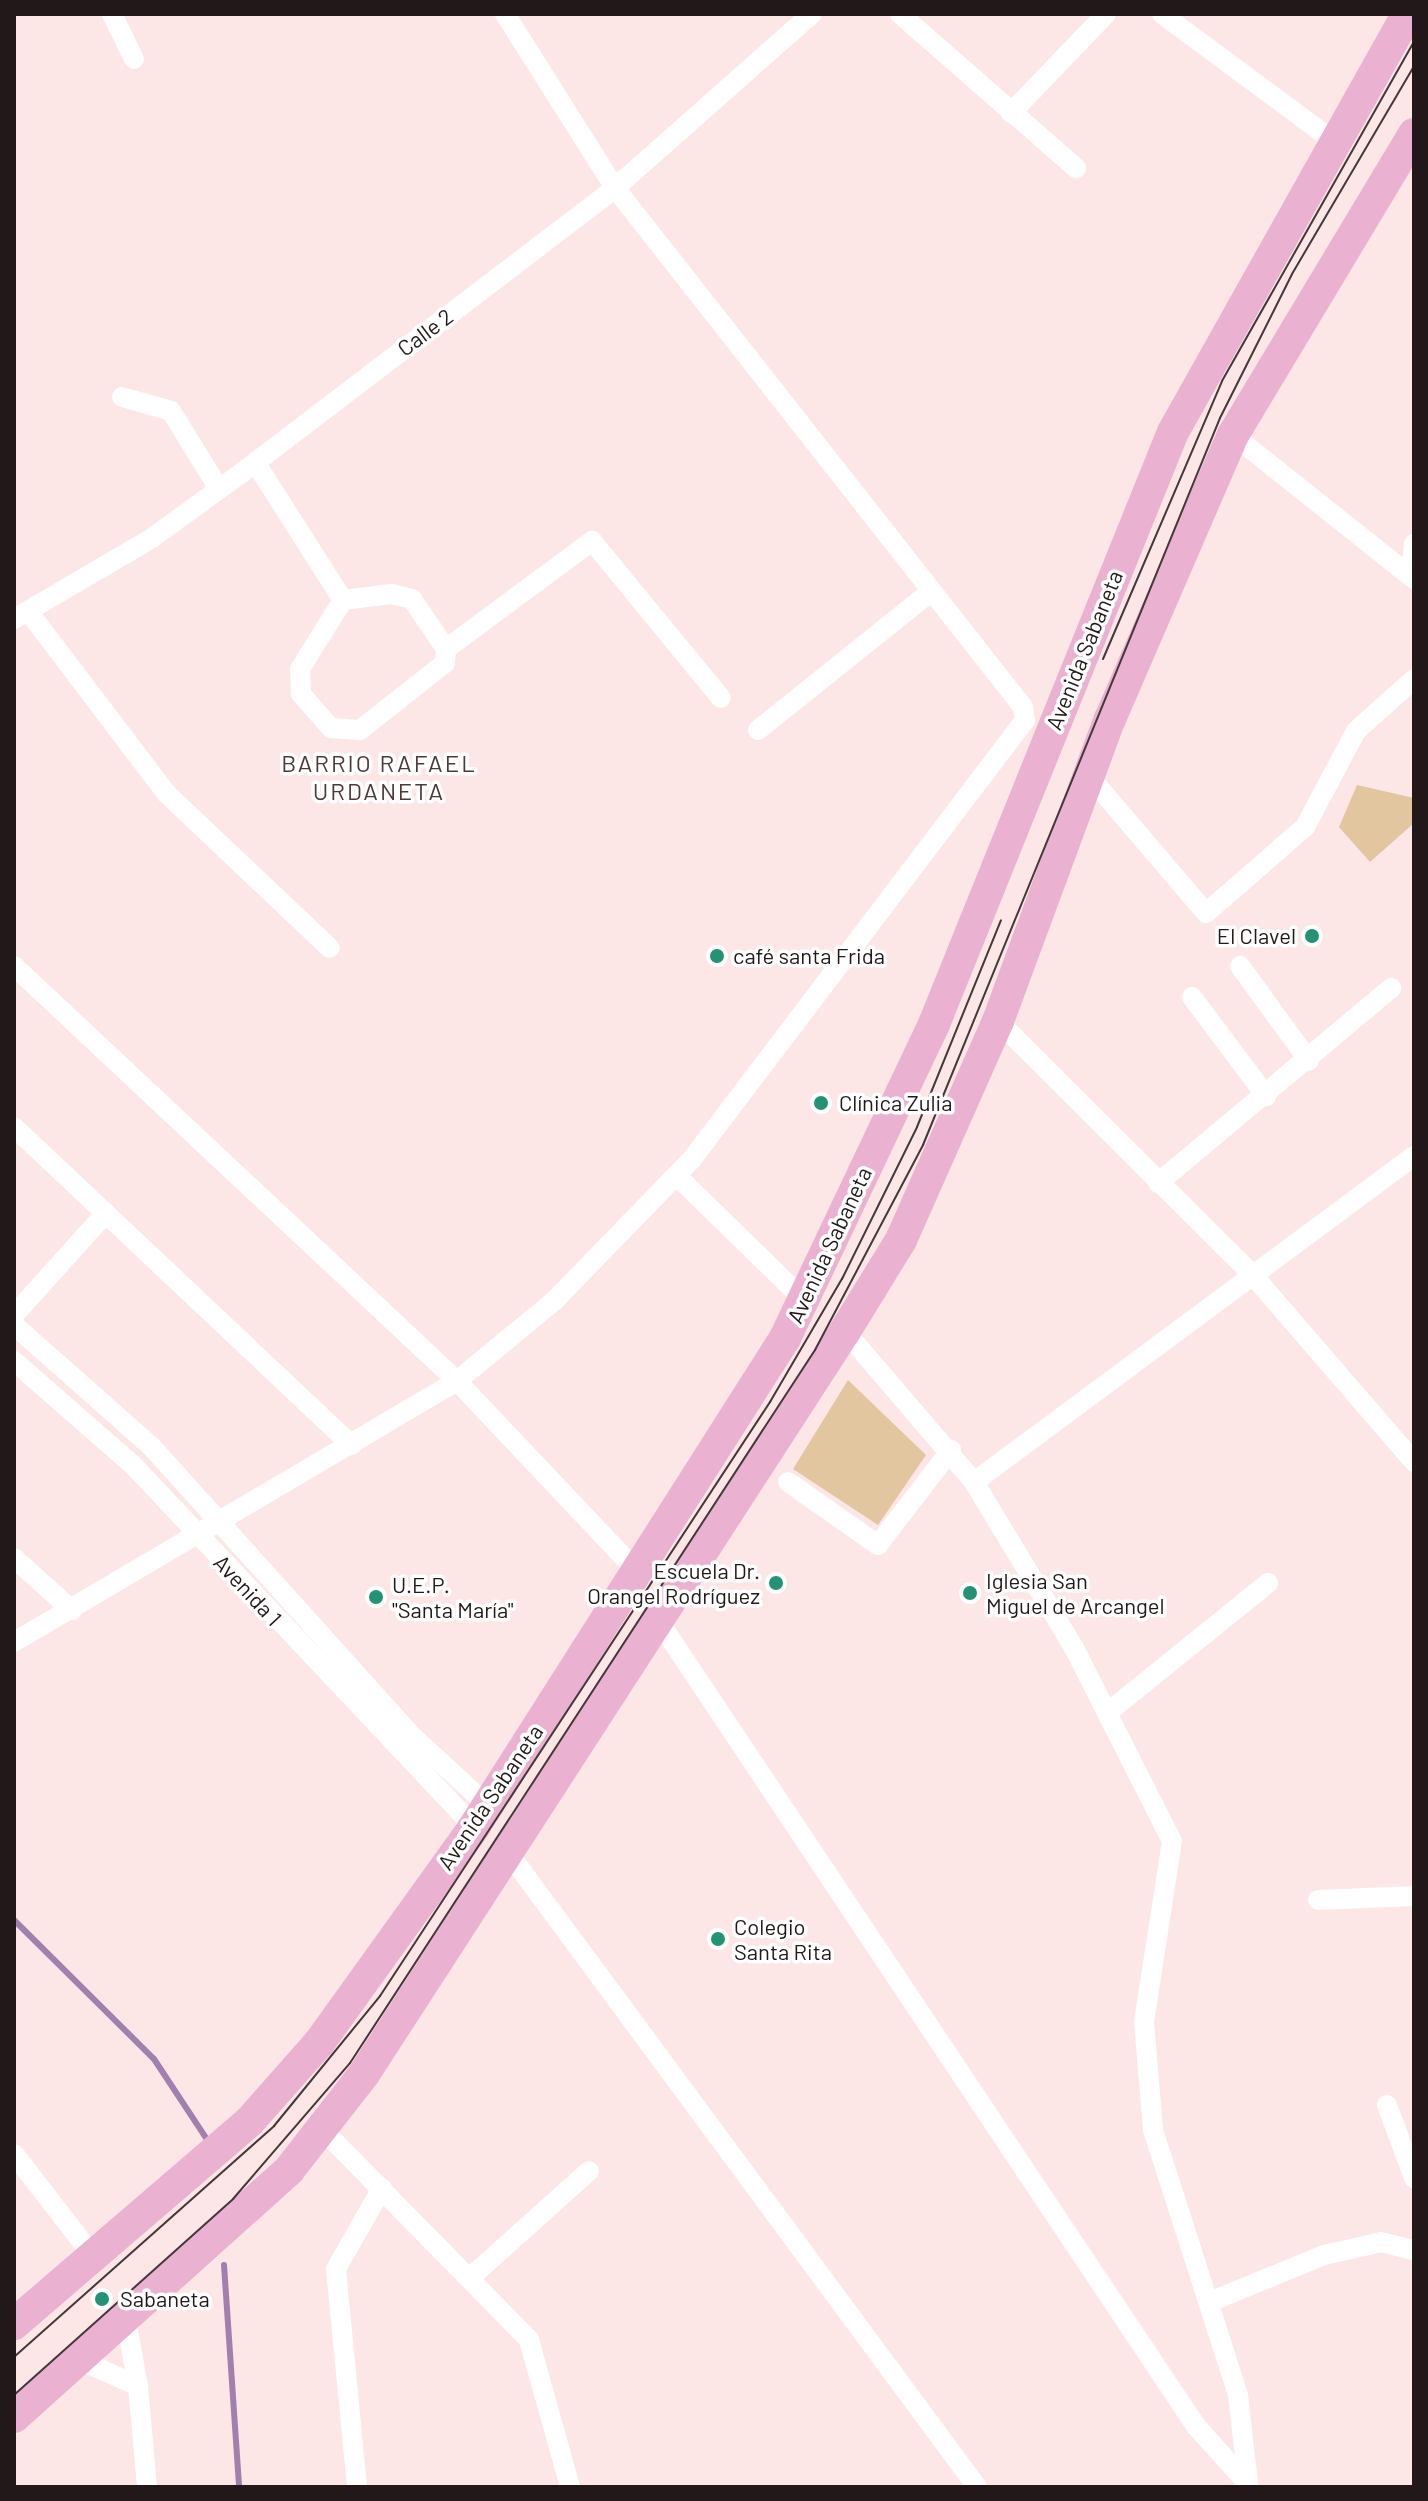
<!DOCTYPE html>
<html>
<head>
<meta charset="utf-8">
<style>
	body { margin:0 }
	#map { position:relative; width:1428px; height:2501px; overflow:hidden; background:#fde6e6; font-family:Barlow,sans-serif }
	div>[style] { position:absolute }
	.green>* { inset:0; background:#e1c69f }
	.stream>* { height:6px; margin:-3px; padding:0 3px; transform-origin:3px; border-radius:3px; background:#a180af }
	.minor>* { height:20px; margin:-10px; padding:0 10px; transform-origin:10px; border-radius:10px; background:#fff }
	.primary>* { height:32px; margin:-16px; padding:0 16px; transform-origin:16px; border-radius:16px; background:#ebb1d1 }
	.tram>* { height:2px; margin:-1px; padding:0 1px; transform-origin:1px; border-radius:1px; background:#443839 }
	.dots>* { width:22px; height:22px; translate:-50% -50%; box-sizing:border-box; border:4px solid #fff; border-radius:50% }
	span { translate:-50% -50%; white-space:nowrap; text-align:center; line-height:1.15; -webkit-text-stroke:7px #fff; paint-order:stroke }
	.street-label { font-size:22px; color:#221819 }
	.poi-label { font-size:22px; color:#221819 }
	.right { translate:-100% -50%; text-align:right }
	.left { translate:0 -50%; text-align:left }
	.neighbourhood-label { font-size:24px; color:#4e3838; letter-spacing:2px }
	.frame { position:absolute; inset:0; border:16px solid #221819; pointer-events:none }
</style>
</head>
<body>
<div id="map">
	<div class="green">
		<i style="clip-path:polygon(1357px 785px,1414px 798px,1414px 823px,1370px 862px,1339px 827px)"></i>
		<i style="clip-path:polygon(848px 1380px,926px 1455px,878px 1525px,793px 1469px)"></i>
	</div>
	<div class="stream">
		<i style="left:14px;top:1920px;width:197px;rotate:44.8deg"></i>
		<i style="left:154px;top:2059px;width:95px;rotate:56.6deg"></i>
		<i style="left:224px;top:2265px;width:223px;rotate:86.1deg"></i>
	</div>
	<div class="minor">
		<i style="left:112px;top:14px;width:50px;rotate:63.9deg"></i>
		<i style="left:900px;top:14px;width:234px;rotate:41.2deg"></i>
		<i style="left:1162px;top:14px;width:215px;rotate:36.5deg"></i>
		<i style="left:1011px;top:113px;width:137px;rotate:-46.2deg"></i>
		<i style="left:122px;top:397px;width:51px;rotate:15.9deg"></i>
		<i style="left:171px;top:411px;width:92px;rotate:58.4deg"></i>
		<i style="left:1233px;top:435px;width:231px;rotate:38.5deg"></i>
		<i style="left:255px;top:462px;width:164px;rotate:57.5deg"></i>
		<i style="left:1411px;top:576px;width:32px;rotate:-85deg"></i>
		<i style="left:392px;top:594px;width:21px;rotate:14deg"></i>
		<i style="left:412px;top:599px;width:60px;rotate:55.8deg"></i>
		<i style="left:446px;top:649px;width:14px;rotate:94deg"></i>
		<i style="left:445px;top:663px;width:108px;rotate:141.8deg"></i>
		<i style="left:360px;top:730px;width:29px;rotate:-176deg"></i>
		<i style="left:331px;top:728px;width:45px;rotate:-131.4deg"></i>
		<i style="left:301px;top:694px;width:25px;rotate:-92deg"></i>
		<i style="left:300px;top:669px;width:81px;rotate:-58.1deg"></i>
		<i style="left:343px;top:600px;width:49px;rotate:-7deg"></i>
		<i style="left:28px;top:611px;width:230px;rotate:52.8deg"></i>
		<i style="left:167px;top:794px;width:224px;rotate:43.4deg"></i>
		<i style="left:14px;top:619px;width:160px;rotate:-30.4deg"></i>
		<i style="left:152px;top:538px;width:109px;rotate:-36deg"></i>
		<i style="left:240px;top:474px;width:472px;rotate:-37.3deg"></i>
		<i style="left:615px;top:188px;width:263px;rotate:-41.5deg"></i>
		<i style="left:446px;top:649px;width:182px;rotate:-36.5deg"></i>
		<i style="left:592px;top:541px;width:203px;rotate:50.6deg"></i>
		<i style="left:758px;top:730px;width:221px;rotate:-38.7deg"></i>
		<i style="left:1089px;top:776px;width:180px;rotate:49.5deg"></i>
		<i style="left:1206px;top:913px;width:131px;rotate:-41deg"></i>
		<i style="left:1305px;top:827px;width:109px;rotate:-62deg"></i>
		<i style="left:1356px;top:731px;width:78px;rotate:-41.9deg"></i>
		<i style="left:14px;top:966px;width:607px;rotate:43.13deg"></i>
		<i style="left:457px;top:1381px;width:259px;rotate:46.6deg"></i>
		<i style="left:1240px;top:966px;width:117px;rotate:54deg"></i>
		<i style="left:1192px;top:997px;width:124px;rotate:53.2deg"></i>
		<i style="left:998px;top:1021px;width:357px;rotate:44.9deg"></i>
		<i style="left:1251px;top:1273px;width:250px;rotate:49.2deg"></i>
		<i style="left:14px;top:1127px;width:464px;rotate:43.3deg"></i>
		<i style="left:677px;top:1176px;width:176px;rotate:44.3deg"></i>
		<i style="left:1158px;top:1183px;width:304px;rotate:-39.9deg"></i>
		<i style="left:14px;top:1315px;width:137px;rotate:-48deg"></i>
		<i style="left:14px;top:1325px;width:183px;rotate:41.5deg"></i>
		<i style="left:151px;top:1446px;width:386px;rotate:48deg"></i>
		<i style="left:409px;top:1733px;width:108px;rotate:42.7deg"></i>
		<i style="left:845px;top:1331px;width:199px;rotate:49.5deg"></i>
		<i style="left:974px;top:1482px;width:194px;rotate:58.9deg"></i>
		<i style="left:1074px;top:1648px;width:216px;rotate:63.1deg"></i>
		<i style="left:1172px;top:1841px;width:183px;rotate:98.8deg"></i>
		<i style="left:1144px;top:2022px;width:108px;rotate:85.2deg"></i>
		<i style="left:1153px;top:2130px;width:278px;rotate:72.2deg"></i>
		<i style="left:1238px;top:2395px;width:89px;rotate:83.5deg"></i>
		<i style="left:14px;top:1361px;width:158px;rotate:41.2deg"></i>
		<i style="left:133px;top:1465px;width:497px;rotate:46.7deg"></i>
		<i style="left:788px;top:1482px;width:110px;rotate:35deg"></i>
		<i style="left:878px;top:1545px;width:120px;rotate:-52.5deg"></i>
		<i style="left:974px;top:1482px;width:548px;rotate:-36.54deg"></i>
		<i style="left:14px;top:1558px;width:78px;rotate:41.9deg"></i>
		<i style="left:660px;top:1623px;width:965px;rotate:56.28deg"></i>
		<i style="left:1196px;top:2426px;width:78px;rotate:48.1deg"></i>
		<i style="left:14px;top:1642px;width:514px;rotate:-30.51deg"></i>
		<i style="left:457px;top:1381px;width:126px;rotate:-39.5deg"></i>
		<i style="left:554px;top:1301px;width:198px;rotate:-45.8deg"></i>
		<i style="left:692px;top:1159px;width:551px;rotate:-52.82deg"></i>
		<i style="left:1025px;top:720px;width:13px;rotate:-99deg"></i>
		<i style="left:1023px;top:707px;width:660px;rotate:-128.17deg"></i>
		<i style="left:615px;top:188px;width:206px;rotate:-122.3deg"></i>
		<i style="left:1107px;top:1713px;width:207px;rotate:-38.9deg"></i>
		<i style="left:510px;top:1855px;width:786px;rotate:53.54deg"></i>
		<i style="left:1318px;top:1900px;width:96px;rotate:-2.4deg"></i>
		<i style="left:1387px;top:2105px;width:78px;rotate:69.7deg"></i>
		<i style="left:322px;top:2129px;width:296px;rotate:45.5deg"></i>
		<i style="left:529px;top:2340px;width:153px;rotate:74.4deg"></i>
		<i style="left:14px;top:2154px;width:129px;rotate:52.2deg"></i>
		<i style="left:472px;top:2276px;width:157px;rotate:-41.9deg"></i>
		<i style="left:1212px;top:2301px;width:121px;rotate:-22.3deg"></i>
		<i style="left:1324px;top:2255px;width:58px;rotate:-12.8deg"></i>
		<i style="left:1381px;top:2242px;width:34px;rotate:14deg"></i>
		<i style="left:80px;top:2360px;width:64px;rotate:24.1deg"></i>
		<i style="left:138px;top:2386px;width:67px;rotate:-100.3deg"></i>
		<i style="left:138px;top:2386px;width:101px;rotate:84.9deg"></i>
		<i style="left:357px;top:2487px;width:219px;rotate:-95.5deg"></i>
		<i style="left:336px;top:2269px;width:93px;rotate:-60.4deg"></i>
	</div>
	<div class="primary">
		<i style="left:14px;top:2324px;width:310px;rotate:-40.7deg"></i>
		<i style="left:249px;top:2122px;width:106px;rotate:-48.5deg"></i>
		<i style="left:319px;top:2043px;width:266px;rotate:-54.3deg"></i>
		<i style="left:474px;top:1827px;width:580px;rotate:-57.54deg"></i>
		<i style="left:785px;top:1338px;width:348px;rotate:-64.6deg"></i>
		<i style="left:934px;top:1024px;width:638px;rotate:-68.02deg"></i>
		<i style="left:1173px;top:432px;width:480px;rotate:-60.7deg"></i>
		<i style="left:14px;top:2417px;width:370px;rotate:-41.9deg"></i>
		<i style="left:289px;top:2170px;width:122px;rotate:-52deg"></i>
		<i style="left:364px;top:2074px;width:885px;rotate:-57.08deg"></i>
		<i style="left:845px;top:1331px;width:107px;rotate:-58.4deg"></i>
		<i style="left:901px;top:1240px;width:240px;rotate:-66.1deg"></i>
		<i style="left:998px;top:1021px;width:322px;rotate:-69.7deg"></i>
		<i style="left:1110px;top:719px;width:309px;rotate:-66.6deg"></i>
		<i style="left:1233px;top:435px;width:351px;rotate:-59deg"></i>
	</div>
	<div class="tram">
		<i style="left:1103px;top:659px;width:302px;rotate:-66.8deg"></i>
		<i style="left:1222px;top:381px;width:390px;rotate:-60.5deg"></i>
		<i style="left:14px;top:2357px;width:348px;rotate:-41.6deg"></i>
		<i style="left:274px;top:2126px;width:168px;rotate:-50.8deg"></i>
		<i style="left:380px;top:1996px;width:711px;rotate:-56.71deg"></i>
		<i style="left:770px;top:1402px;width:143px;rotate:-59.7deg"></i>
		<i style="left:842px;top:1279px;width:169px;rotate:-63.7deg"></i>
		<i style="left:917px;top:1127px;width:223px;rotate:-67.9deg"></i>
		<i style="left:14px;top:2395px;width:294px;rotate:-41.8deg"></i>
		<i style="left:233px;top:2199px;width:179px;rotate:-49.3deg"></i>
		<i style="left:350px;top:2063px;width:851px;rotate:-56.89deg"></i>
		<i style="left:815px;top:1350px;width:232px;rotate:-62.2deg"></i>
		<i style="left:923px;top:1145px;width:785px;rotate:-67.78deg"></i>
		<i style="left:1220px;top:418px;width:161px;rotate:-63.4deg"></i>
		<i style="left:1292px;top:274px;width:241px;rotate:-59.6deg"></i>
	</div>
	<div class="dots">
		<i style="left:1312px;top:936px;background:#249374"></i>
		<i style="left:717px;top:956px;background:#249374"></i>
		<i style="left:821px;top:1103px;background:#249374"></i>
		<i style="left:776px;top:1583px;background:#249374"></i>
		<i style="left:970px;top:1593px;background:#249374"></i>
		<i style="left:376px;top:1597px;background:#249374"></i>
		<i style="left:718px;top:1939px;background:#249374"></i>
		<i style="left:102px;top:2299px;background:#249374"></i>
	</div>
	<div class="street-label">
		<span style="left:425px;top:332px;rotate:-37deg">Calle 2</span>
		<span style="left:1084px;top:650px;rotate:-68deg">Avenida Sabaneta</span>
		<span style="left:829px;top:1245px;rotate:-65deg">Avenida Sabaneta</span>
		<span style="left:248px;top:1590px;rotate:47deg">Avenida 1</span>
		<span style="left:490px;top:1797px;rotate:-56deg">Avenida Sabaneta</span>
	</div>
	<div class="poi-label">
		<span class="right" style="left:1296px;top:936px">El Clavel</span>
		<span class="left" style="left:733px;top:956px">café santa Frida</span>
		<span class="left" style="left:839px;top:1103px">Clínica Zulia</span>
		<span class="right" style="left:760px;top:1583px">Escuela Dr.<br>Orangel Rodríguez</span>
		<span class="left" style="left:986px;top:1593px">Iglesia San<br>Miguel de Arcangel</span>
		<span class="left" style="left:392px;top:1597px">U.E.P.<br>"Santa María"</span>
		<span class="left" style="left:734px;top:1939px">Colegio<br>Santa Rita</span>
		<span class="left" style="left:120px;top:2299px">Sabaneta</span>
	</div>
	<div class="neighbourhood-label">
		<span style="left:379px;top:777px">BARRIO RAFAEL<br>URDANETA</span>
	</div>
	<div class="frame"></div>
</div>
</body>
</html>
